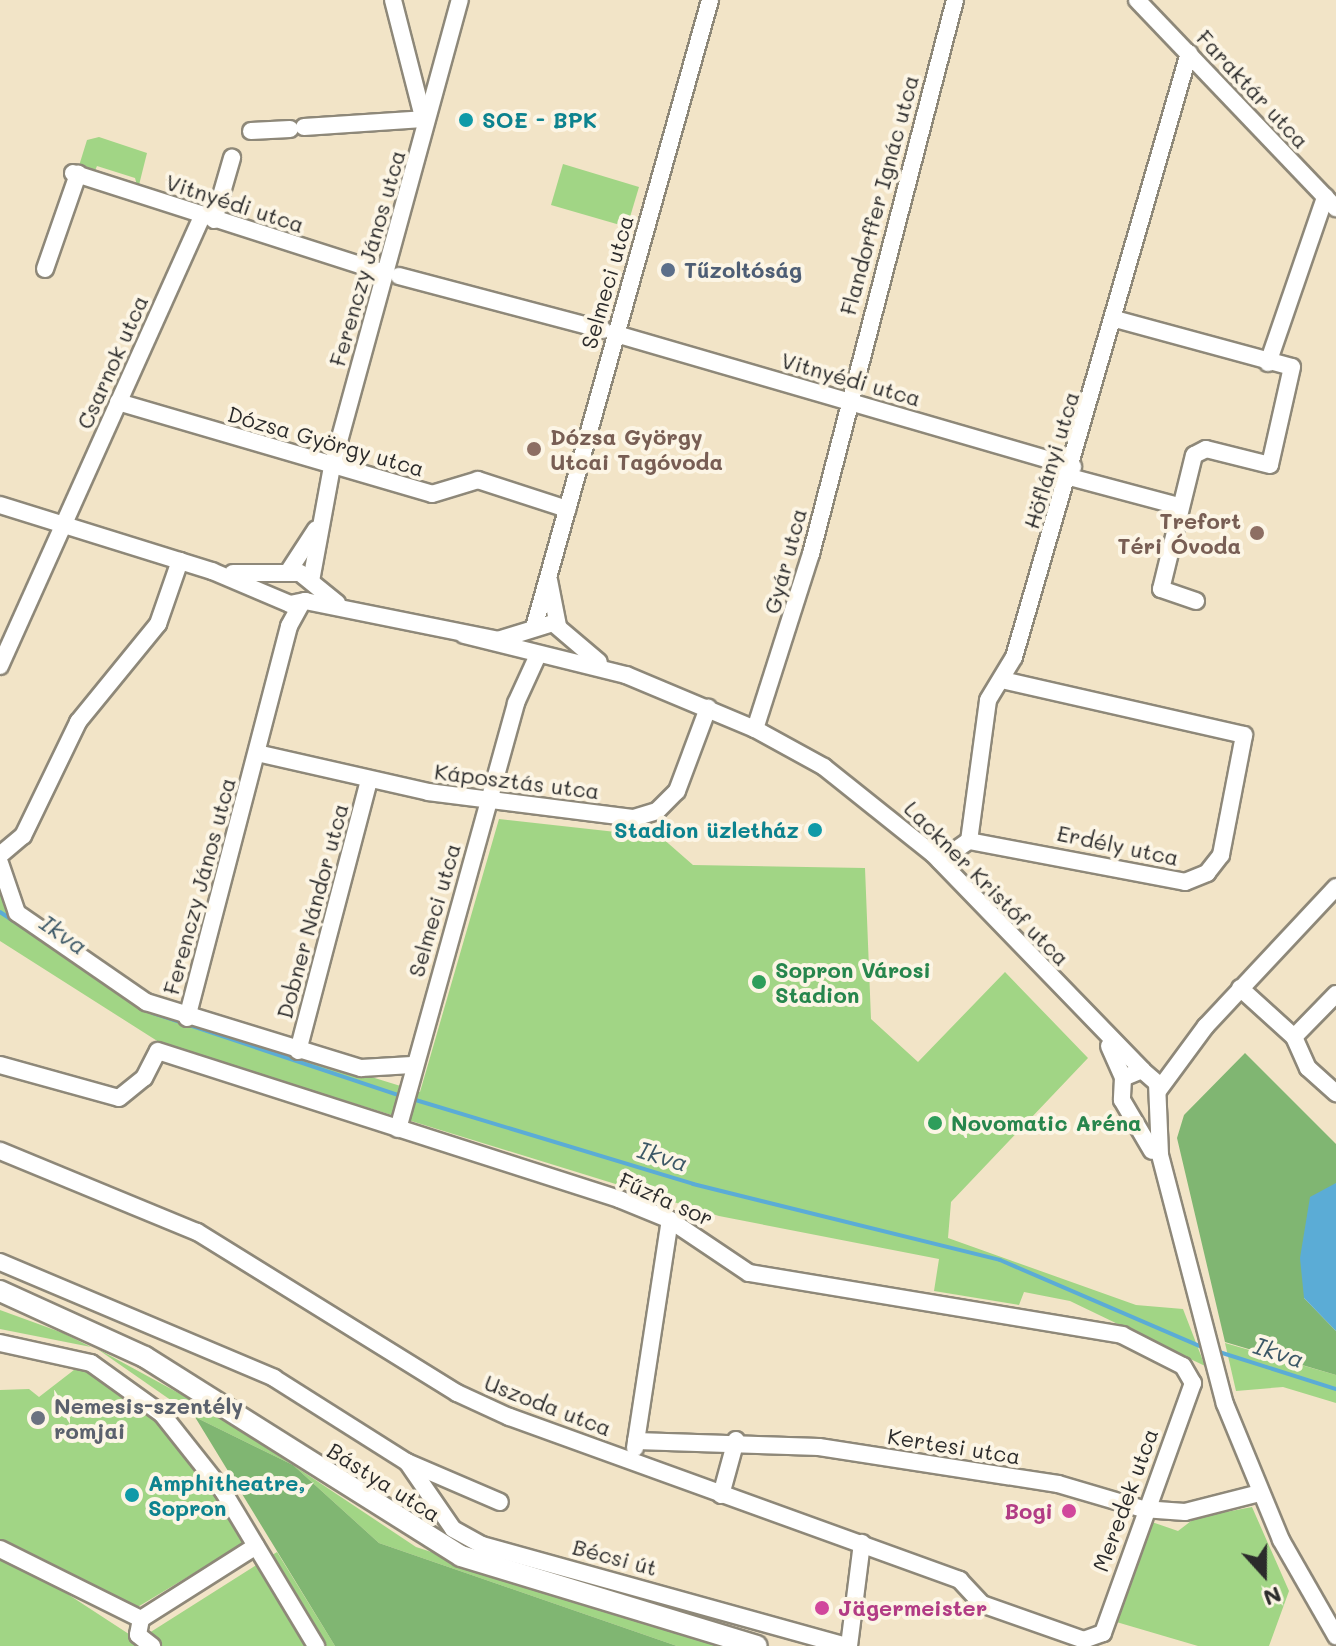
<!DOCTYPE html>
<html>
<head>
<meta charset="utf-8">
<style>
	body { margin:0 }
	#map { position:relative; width:1336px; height:1646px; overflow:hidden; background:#f2e4c7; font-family:Mali,sans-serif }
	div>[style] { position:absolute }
	.green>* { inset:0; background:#a1d585 }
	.forest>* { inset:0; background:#80b672 }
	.water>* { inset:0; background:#5bacd6 }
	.stream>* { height:4px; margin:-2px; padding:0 2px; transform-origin:2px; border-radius:2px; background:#5bacd6 }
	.roads { filter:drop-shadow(2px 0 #8e8879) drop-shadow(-2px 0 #8e8879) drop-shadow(0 2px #8e8879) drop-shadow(0 -2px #8e8879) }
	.minor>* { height:16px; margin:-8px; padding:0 8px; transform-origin:8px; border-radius:8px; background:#fff }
	.major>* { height:20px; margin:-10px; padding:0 10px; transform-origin:10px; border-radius:10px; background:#fff }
	.dots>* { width:22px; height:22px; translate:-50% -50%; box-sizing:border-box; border:4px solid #fcf5e5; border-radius:50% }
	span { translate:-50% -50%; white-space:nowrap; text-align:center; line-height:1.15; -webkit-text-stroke:8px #fcf5e5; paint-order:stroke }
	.street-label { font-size:22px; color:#2b2b2b }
	.culture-label { font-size:22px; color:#0d838f; font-weight:700 }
	.left { translate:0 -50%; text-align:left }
	.right { translate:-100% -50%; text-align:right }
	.service-label { font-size:22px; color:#4e5e75; font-weight:700 }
	.education-label { font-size:22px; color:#785e54; font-weight:700 }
	.leisure-label { font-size:22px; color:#27864d; font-weight:700 }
	.worship-label { font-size:22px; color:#5b616d; font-weight:700 }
	.hotel-label { font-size:22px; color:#b23c85; font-weight:700 }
	.water-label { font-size:24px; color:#3c5867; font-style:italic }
	.north { position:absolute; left:1224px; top:1534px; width:80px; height:80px; -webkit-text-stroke:6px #fcf5e5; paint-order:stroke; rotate:159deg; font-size:22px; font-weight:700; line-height:32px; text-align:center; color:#2b2b2b }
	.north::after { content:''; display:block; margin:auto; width:28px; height:36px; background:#2b2b2b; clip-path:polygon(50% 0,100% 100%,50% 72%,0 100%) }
</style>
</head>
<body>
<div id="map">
	<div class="green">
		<i style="clip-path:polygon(99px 137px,147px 153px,138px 189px,135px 178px,97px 166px,93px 175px,78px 169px,87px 140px)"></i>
		<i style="clip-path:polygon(563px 164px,639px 187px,627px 227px,551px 205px)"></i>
		<i style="clip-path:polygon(499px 819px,661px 837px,693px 865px,865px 868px,871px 1019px,918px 1062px,1005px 972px,1088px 1058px,951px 1202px,948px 1238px,1136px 1305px,1183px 1309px,1205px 1366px,1070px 1301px,1024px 1292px,1019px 1305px,934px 1291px,939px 1259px,719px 1216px,162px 1044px,0 941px,0 882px,18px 916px,197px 1023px,420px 1092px)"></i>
		<i style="clip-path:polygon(0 1310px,63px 1333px,91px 1347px,0 1329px)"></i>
		<i style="clip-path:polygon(1225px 1343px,1336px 1375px,1336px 1403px,1283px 1387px,1236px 1391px)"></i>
		<i style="clip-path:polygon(96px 1348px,195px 1402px,293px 1465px,416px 1547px,718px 1646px,677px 1646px,379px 1543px,293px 1465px,195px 1417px)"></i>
		<i style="clip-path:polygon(83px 1363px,156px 1414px,201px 1464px,244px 1543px,136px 1608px,0 1543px,0 1390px,29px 1389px,39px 1397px)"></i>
		<i style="clip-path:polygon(1252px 1507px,1289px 1591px,1269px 1646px,1198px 1646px,1113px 1621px,1149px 1521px,1178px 1531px,1195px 1518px)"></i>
		<i style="clip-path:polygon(0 1550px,138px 1640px,277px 1552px,335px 1646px,0 1646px)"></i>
	</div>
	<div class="forest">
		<i style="clip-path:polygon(1245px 1053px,1336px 1144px,1336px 1183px,1304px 1298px,1336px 1331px,1336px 1375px,1225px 1342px,1177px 1138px,1184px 1115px)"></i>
		<i style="clip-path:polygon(195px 1417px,293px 1465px,379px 1543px,677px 1646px,335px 1646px)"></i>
	</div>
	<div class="water">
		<i style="clip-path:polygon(1336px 1183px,1336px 1331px,1304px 1298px,1300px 1258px,1310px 1197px)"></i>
	</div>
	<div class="stream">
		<i style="left:0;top:912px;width:183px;rotate:33.4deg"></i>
		<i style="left:153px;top:1013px;width:262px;rotate:18.5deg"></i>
		<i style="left:409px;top:1098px;width:297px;rotate:16.8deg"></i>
		<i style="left:693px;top:1184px;width:316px;rotate:13.9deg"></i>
		<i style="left:1000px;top:1260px;width:222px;rotate:23.3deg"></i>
		<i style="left:1216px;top:1351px;width:126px;rotate:17.6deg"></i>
	</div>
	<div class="roads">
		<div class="minor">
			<i style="left:393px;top:0;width:121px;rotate:75.6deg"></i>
			<i style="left:1137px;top:0;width:288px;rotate:46.3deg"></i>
			<i style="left:304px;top:127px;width:119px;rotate:-3.8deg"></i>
			<i style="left:251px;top:131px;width:39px;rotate:-3deg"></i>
			<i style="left:73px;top:173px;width:327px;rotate:17.8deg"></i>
			<i style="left:214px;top:220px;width:65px;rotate:-73.8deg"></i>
			<i style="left:45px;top:269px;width:101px;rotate:-70.8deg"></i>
			<i style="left:399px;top:276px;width:211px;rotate:14.8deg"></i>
			<i style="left:1115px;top:319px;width:183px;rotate:15.2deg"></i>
			<i style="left:1292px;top:367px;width:100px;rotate:102.7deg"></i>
			<i style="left:1270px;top:465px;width:66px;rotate:-166deg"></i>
			<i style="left:1206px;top:449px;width:13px;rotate:153deg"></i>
			<i style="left:1194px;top:455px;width:138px;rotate:103.8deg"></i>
			<i style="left:1161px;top:589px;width:37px;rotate:19deg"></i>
			<i style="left:616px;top:334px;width:476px;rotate:16.2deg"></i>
			<i style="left:1268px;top:363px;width:176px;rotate:-71deg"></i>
			<i style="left:118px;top:402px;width:327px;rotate:16.3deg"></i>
			<i style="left:432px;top:494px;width:48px;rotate:-16.9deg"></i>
			<i style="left:478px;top:480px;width:94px;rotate:18deg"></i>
			<i style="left:1070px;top:477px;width:112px;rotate:15deg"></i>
			<i style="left:0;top:505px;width:222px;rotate:17.3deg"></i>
			<i style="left:212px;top:571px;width:85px;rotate:22.9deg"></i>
			<i style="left:290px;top:604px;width:16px;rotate:-11deg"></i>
			<i style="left:288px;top:572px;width:51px;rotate:-56.9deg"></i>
			<i style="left:233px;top:573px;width:67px"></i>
			<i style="left:300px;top:573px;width:48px;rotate:39deg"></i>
			<i style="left:549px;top:580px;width:47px;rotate:78.9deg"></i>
			<i style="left:311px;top:581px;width:116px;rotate:-79.6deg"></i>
			<i style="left:332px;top:467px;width:484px;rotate:-74.7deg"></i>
			<i style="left:305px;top:601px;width:197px;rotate:11.4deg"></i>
			<i style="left:498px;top:640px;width:58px;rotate:-17.2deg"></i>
			<i style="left:553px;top:623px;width:60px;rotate:40.3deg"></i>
			<i style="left:535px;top:624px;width:648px;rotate:-74.33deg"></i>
			<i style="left:464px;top:635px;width:167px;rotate:13.9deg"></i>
			<i style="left:626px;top:675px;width:140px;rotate:22.7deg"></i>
			<i style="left:755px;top:729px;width:79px;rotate:28.8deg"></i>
			<i style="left:824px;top:767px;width:139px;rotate:38.6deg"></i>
			<i style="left:933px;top:854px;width:301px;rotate:45.9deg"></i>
			<i style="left:0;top:666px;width:493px;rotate:-65.8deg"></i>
			<i style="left:755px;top:729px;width:184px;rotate:-72.3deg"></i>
			<i style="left:811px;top:554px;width:572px;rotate:-75.43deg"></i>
			<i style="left:257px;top:753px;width:175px;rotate:12.8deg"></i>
			<i style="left:428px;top:792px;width:208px;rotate:7.2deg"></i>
			<i style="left:634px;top:818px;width:24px;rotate:-17deg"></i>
			<i style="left:657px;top:811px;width:28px;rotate:-45deg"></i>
			<i style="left:677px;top:791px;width:89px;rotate:-69.5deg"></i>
			<i style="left:969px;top:841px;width:220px;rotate:10.7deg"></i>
			<i style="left:1185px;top:882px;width:24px;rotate:-22deg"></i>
			<i style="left:1207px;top:873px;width:23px;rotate:-52deg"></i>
			<i style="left:1221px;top:855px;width:122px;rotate:-79.1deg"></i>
			<i style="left:1244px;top:735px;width:244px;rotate:-167.2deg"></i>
			<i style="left:0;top:855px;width:30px;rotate:-40deg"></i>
			<i style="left:23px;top:836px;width:127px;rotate:-64.2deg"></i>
			<i style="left:78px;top:722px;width:127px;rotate:-50.8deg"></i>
			<i style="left:158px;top:624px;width:67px;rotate:-70.8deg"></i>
			<i style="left:940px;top:861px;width:35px;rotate:-35deg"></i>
			<i style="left:969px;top:841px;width:142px;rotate:-82.3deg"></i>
			<i style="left:988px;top:700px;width:50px;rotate:-58.8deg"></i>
			<i style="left:1014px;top:657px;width:629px;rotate:-73.84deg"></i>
			<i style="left:0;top:863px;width:53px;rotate:71.2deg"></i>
			<i style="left:17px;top:913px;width:157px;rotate:34.6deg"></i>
			<i style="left:146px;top:1002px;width:225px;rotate:17.1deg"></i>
			<i style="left:361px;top:1068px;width:51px;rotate:-3.4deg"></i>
			<i style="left:1240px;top:988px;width:73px;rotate:42.2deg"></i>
			<i style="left:1294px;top:1037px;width:34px;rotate:66deg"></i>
			<i style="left:1308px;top:1068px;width:38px;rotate:42deg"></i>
			<i style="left:187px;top:1018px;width:405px;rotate:-75.4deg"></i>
			<i style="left:289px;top:626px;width:25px;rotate:-61deg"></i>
			<i style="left:1294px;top:1037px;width:60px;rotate:-45.7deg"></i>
			<i style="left:1109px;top:1046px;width:35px;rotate:66deg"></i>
			<i style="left:1123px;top:1078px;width:22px;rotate:93deg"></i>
			<i style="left:1122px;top:1100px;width:59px;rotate:59.5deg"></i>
			<i style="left:298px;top:1051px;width:279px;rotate:-75.3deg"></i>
			<i style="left:0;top:1065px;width:123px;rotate:15.5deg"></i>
			<i style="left:119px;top:1098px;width:32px;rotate:-39deg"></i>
			<i style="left:144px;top:1078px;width:30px;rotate:-63deg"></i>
			<i style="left:158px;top:1051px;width:484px;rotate:17.8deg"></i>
			<i style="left:619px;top:1199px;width:55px;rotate:22.4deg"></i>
			<i style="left:670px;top:1220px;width:95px;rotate:33.9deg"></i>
			<i style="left:749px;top:1273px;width:378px;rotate:9.4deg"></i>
			<i style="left:1122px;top:1335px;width:68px;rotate:26.9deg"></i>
			<i style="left:1183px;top:1366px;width:20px;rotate:60deg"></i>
			<i style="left:1193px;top:1383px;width:266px;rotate:109.8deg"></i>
			<i style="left:1103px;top:1633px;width:20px;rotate:160deg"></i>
			<i style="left:1084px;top:1640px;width:108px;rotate:-160.6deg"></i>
			<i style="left:982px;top:1604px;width:33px;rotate:-133deg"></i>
			<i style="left:960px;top:1580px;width:480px;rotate:-160.1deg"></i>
			<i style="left:509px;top:1417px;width:57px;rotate:-155.2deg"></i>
			<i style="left:457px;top:1393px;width:306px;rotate:-148.2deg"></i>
			<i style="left:197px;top:1232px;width:213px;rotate:-157.6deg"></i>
			<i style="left:1123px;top:1078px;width:21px;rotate:-23deg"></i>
			<i style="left:1142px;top:1070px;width:20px;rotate:41deg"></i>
			<i style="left:1157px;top:1083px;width:72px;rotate:87.6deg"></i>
			<i style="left:1160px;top:1155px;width:257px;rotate:75.4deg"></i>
			<i style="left:1225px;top:1404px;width:147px;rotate:67.6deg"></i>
			<i style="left:1281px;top:1540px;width:111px;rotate:60.2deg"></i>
			<i style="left:1158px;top:1091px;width:81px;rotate:-53.6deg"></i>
			<i style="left:1206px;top:1026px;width:190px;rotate:-46.9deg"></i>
			<i style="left:398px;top:1129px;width:442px;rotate:-74.5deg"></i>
			<i style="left:516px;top:703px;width:53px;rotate:-65.4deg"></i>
			<i style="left:0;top:1262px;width:298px;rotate:22.9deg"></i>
			<i style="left:274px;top:1378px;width:157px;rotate:32.3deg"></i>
			<i style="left:407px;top:1462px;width:81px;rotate:55.5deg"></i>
			<i style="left:453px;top:1529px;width:33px;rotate:29deg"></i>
			<i style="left:482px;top:1545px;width:379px;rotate:15.5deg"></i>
			<i style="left:0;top:1343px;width:93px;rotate:12.4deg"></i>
			<i style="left:91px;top:1363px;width:87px;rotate:35.7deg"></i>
			<i style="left:162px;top:1414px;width:98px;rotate:51.6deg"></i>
			<i style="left:223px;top:1491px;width:181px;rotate:59deg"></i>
			<i style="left:636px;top:1441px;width:183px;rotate:1.9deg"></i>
			<i style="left:819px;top:1447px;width:242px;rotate:8.8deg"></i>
			<i style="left:1058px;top:1484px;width:89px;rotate:16.4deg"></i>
			<i style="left:1143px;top:1509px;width:42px;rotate:4.1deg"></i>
			<i style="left:1185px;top:1512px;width:77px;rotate:-14.2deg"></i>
			<i style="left:635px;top:1448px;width:231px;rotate:-81.3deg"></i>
			<i style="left:407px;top:1462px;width:101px;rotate:23.3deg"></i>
			<i style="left:721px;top:1495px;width:57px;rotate:-74.7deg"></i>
			<i style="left:0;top:1549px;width:157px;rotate:26.4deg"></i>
			<i style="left:141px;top:1619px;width:16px;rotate:101deg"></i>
			<i style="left:138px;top:1635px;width:18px;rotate:38deg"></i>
			<i style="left:141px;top:1619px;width:136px;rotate:-32.4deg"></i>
			<i style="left:849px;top:1646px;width:104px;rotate:-82.8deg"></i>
		</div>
		<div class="major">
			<i style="left:0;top:1291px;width:159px;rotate:24.5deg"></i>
			<i style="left:145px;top:1357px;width:373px;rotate:32.2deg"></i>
			<i style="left:461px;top:1556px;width:309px;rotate:16.9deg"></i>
		</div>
	</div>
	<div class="dots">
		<i style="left:466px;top:120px;background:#0f9aa8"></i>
		<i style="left:668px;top:270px;background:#5c6f8a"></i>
		<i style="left:534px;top:449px;background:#8d6e63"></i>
		<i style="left:1257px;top:533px;background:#8d6e63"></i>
		<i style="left:815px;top:830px;background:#0f9aa8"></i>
		<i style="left:759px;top:982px;background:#2e9e5b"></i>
		<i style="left:935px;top:1123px;background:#2e9e5b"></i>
		<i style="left:38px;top:1418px;background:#6b7280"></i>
		<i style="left:132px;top:1495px;background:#0f9aa8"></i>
		<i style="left:1069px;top:1511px;background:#d1479c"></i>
		<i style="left:822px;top:1608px;background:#d1479c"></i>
	</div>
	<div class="street-label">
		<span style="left:1253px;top:89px;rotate:47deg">Faraktár utca</span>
		<span style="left:879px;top:195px;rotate:-75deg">Flandorffer Ignác utca</span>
		<span style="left:235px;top:203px;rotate:18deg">Vitnyédi utca</span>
		<span style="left:367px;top:258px;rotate:-74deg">Ferenczy János utca</span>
		<span style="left:607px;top:282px;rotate:-74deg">Selmeci utca</span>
		<span style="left:112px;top:362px;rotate:-66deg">Csarnok utca</span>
		<span style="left:851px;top:379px;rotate:16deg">Vitnyédi utca</span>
		<span style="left:326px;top:441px;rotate:16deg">Dózsa György utca</span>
		<span style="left:1051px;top:460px;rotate:-73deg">Höflányi utca</span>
		<span style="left:785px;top:561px;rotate:-75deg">Gyár utca</span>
		<span style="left:517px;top:781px;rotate:7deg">Káposztás utca</span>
		<span style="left:1118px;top:845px;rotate:12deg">Erdély utca</span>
		<span style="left:987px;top:883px;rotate:45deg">Lackner Kristóf utca</span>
		<span style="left:199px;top:886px;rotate:-75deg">Ferenczy János utca</span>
		<span style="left:434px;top:910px;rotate:-74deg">Selmeci utca</span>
		<span style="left:312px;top:911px;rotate:-75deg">Dobner Nándor utca</span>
		<span style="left:666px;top:1199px;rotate:24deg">Fűzfa sor</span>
		<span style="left:548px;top:1405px;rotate:21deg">Uszoda utca</span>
		<span style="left:954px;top:1446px;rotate:9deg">Kertesi utca</span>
		<span style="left:384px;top:1482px;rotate:32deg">Bástya utca</span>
		<span style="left:1125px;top:1500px;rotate:-70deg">Meredek utca</span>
		<span style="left:615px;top:1557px;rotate:15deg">Bécsi út</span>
	</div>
	<div class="culture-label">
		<span class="left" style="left:482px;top:120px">SOE - BPK</span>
		<span class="right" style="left:799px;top:830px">Stadion üzletház</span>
		<span class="left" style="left:148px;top:1495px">Amphitheatre,<br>Sopron</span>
	</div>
	<div class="service-label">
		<span class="left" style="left:684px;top:270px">Tűzoltóság</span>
	</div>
	<div class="education-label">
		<span class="left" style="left:550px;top:449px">Dózsa György<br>Utcai Tagóvoda</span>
		<span class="right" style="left:1241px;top:533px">Trefort<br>Téri Óvoda</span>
	</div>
	<div class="leisure-label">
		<span class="left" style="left:775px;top:982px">Sopron Városi<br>Stadion</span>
		<span class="left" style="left:951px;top:1123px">Novomatic Aréna</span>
	</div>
	<div class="worship-label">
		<span class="left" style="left:54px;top:1418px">Nemesis-szentély<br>romjai</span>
	</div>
	<div class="hotel-label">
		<span class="right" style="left:1053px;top:1511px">Bogi</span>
		<span class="left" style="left:838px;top:1608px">Jägermeister</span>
	</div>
	<div class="water-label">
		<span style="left:64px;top:934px;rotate:35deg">Ikva</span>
		<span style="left:663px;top:1156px;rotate:17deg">Ikva</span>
		<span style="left:1279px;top:1352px;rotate:18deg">Ikva</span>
	</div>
	<div class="north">N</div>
</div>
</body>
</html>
